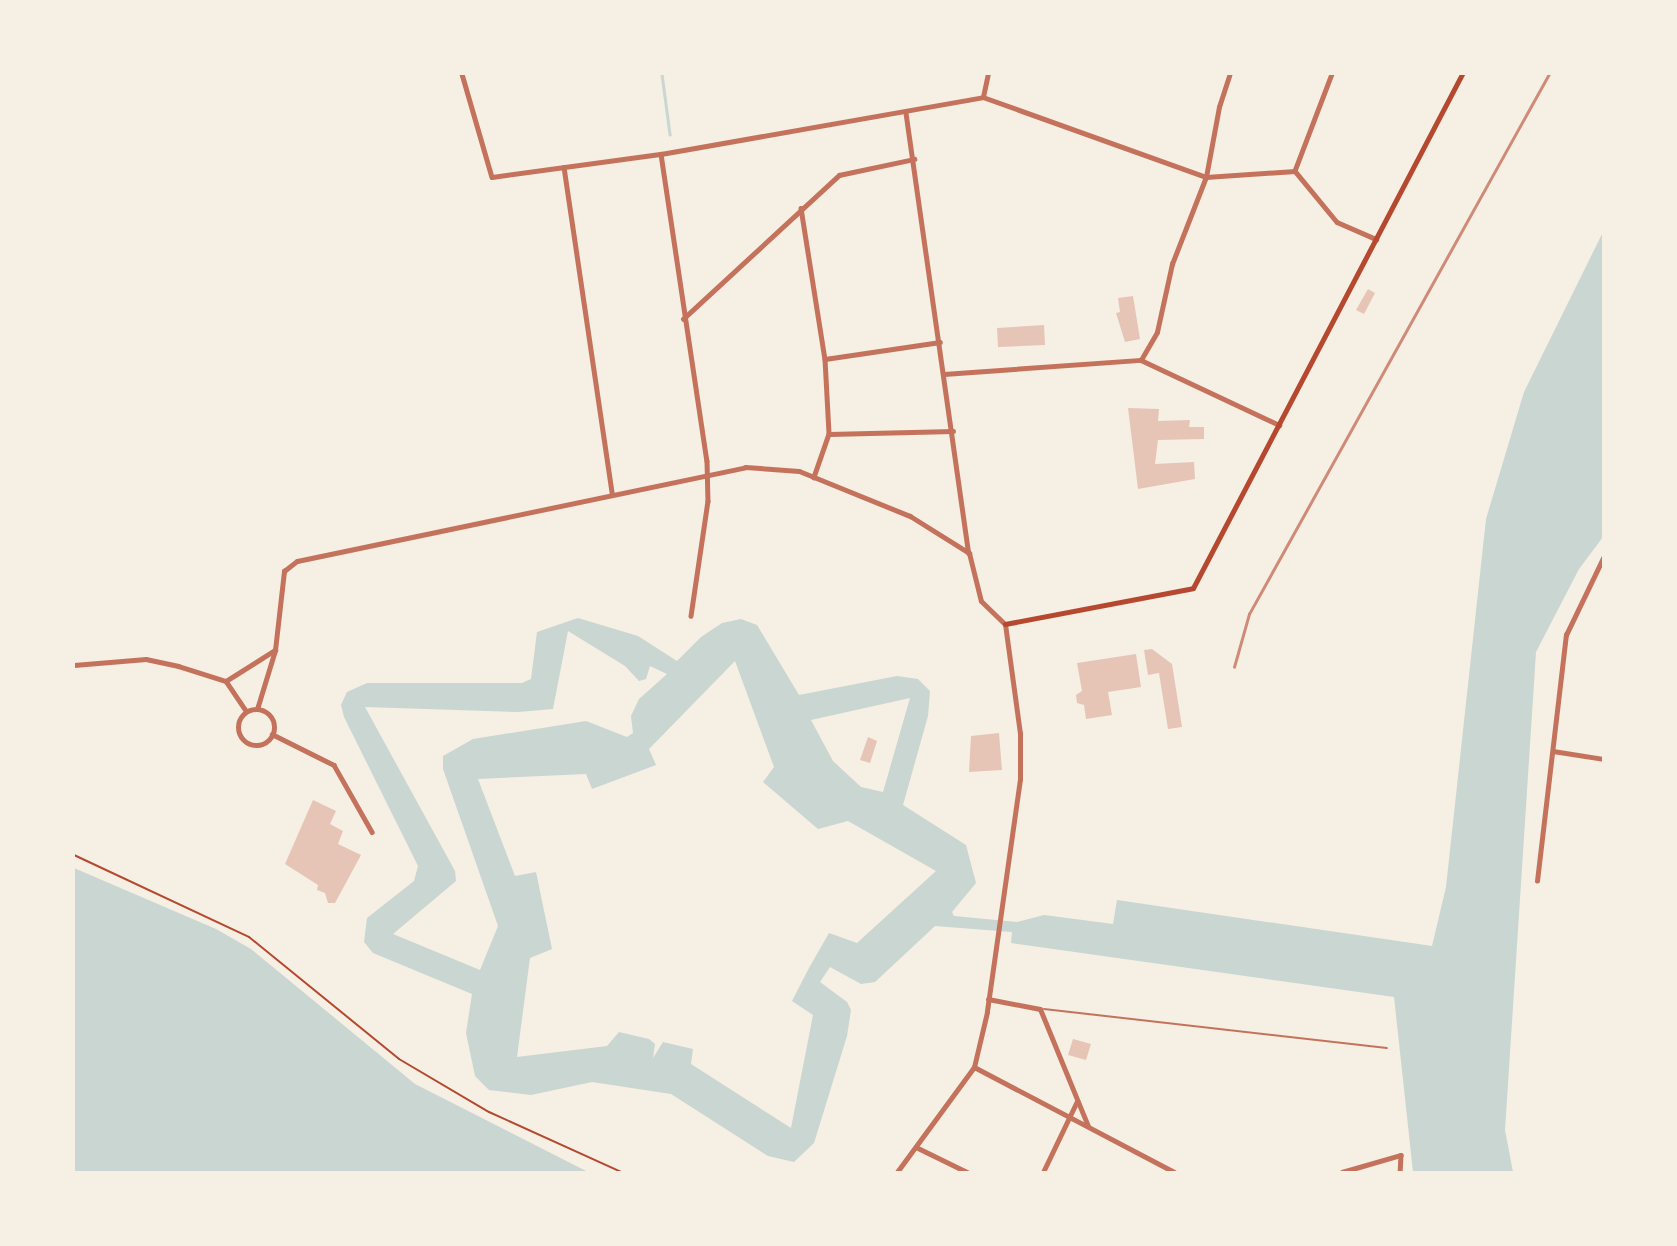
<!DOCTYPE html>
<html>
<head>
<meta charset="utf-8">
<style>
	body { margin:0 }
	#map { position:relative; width:1677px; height:1246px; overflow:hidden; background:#f6efe4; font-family:"DejaVu Sans",sans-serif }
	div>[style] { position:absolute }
	.water>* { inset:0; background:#c9d6d2 }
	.stream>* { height:2.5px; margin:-1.25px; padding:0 1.25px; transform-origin:1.25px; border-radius:1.25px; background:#c9d6d2 }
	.building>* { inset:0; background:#e6c5b7 }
	.path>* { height:2px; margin:-1px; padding:0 1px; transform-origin:1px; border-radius:1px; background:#b5482f }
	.service>* { height:2px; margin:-1px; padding:0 1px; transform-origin:1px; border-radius:1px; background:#c5725c }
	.minor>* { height:4.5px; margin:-2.25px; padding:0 2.25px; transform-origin:2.25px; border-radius:2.25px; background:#c5725c }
	.tertiary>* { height:5px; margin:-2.5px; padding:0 2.5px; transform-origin:2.5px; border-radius:2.5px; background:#c5725c }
	.tertiary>.ring { margin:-2.5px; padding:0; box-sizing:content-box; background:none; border:5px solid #c5725c; border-radius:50% }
	.secondary>* { height:5px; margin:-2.5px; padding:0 2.5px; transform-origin:2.5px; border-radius:2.5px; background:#b5482f }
	.rail>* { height:2.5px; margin:-1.25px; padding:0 1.25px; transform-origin:1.25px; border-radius:1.25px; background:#cf8b77 }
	span { translate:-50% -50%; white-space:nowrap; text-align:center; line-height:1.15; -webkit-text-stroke:5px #f6efe4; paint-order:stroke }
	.frame { position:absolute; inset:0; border:75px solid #f6efe4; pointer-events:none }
</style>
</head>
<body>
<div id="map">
	<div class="water">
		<i style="clip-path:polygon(evenodd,1603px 232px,1603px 537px,1579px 569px,1536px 652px,1505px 1130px,1513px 1172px,1413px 1172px,1394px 997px,1011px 943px,1012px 932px,935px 926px,875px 982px,861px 984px,830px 967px,820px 982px,847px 1002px,851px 1010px,847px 1036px,814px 1143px,794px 1162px,768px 1156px,671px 1094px,592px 1082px,531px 1095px,489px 1090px,475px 1076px,466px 1033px,472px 994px,373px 953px,364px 942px,367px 918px,414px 881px,418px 866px,344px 717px,341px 705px,347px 692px,367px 683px,522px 683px,531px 679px,537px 632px,578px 618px,638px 636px,677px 661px,701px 637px,722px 623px,741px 619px,757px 625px,799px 695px,897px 676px,918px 679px,930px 691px,928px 716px,903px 805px,966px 845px,976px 883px,952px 912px,954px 916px,1017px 922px,1044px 915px,1113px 924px,1117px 900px,1432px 946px,1446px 887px,1486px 519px,1524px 392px,1603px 232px,568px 631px,625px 666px,639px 681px,646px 679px,650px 666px,667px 674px,639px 699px,631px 716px,633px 733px,627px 737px,586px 721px,473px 739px,443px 756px,443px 769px,498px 926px,480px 970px,393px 934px,456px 881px,455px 871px,365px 707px,518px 712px,553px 709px,568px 631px,1603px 232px,735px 661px,774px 767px,763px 782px,818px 829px,848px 821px,936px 871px,857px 943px,829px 933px,809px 968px,792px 1001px,813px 1015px,791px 1128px,691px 1064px,693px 1049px,663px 1042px,653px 1058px,655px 1044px,649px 1039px,619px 1032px,607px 1046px,517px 1057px,530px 958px,552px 949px,536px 872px,515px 876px,478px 779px,586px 774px,592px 789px,656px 765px,649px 749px,735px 661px,1603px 232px,910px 698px,883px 792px,861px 787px,833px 761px,811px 720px,910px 698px)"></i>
		<i style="clip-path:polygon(74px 868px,216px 929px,251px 949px,415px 1084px,588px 1172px,74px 1172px)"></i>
	</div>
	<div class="stream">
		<i style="left:662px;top:74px;width:61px;rotate:82.4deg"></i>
	</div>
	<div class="building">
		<i style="clip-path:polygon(1368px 289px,1375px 293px,1364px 314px,1356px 310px)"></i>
		<i style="clip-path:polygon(1133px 296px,1140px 339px,1125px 342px,1116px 313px,1120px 312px,1118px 298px)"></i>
		<i style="clip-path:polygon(1044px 325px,1045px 345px,998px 347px,997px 328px)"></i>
		<i style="clip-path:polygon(1128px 408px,1159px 409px,1158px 421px,1190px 420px,1189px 427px,1204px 427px,1204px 439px,1158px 440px,1155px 464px,1194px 462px,1195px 479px,1138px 489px)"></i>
		<i style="clip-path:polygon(1152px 649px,1172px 664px,1182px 727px,1168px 729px,1159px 673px,1148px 675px,1144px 650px)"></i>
		<i style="clip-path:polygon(1136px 654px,1141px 687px,1108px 692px,1112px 715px,1086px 719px,1084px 705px,1077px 703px,1076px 695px,1082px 691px,1077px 663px)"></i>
		<i style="clip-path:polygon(999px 733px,1002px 770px,969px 772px,971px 736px)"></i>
		<i style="clip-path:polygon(868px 737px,877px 741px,870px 763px,860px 760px)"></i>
		<i style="clip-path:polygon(313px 800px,336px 811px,330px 824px,343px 831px,338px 844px,361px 855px,335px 903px,328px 903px,325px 893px,317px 890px,318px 885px,285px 864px)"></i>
		<i style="clip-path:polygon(1073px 1039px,1091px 1044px,1086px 1060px,1068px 1055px)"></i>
	</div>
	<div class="path">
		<i style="left:74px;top:855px;width:193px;rotate:25.1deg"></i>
		<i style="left:249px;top:937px;width:193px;rotate:39.1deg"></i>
		<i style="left:399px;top:1059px;width:104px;rotate:30.5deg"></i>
		<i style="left:489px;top:1112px;width:145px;rotate:24.4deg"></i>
	</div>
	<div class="service">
		<i style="left:1044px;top:1009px;width:345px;rotate:6.5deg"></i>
	</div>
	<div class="minor">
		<i style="left:462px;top:74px;width:107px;rotate:73.8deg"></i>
		<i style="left:492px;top:177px;width:171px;rotate:-7.8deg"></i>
		<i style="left:661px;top:154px;width:327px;rotate:-10deg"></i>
		<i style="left:983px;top:97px;width:237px;rotate:19.7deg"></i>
		<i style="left:1206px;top:177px;width:89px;rotate:-3.9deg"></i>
		<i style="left:1332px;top:74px;width:104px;rotate:110.9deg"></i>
		<i style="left:1295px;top:171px;width:66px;rotate:50.5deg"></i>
		<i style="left:1337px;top:222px;width:43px;rotate:23.6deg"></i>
		<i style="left:983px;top:97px;width:24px;rotate:-78deg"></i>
		<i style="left:906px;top:113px;width:444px;rotate:81.9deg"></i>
		<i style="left:661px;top:154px;width:310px;rotate:81.5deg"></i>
		<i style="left:707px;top:461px;width:40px;rotate:88.6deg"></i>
		<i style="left:708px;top:501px;width:116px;rotate:98.4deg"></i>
		<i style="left:564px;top:167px;width:331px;rotate:81.6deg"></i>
		<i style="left:801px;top:208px;width:153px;rotate:81deg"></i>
		<i style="left:825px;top:359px;width:75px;rotate:86.9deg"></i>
		<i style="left:829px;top:434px;width:46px;rotate:109.2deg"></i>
		<i style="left:683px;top:319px;width:212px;rotate:-42.7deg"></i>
		<i style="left:839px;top:175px;width:77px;rotate:-12deg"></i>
		<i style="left:825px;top:359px;width:116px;rotate:-8.4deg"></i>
		<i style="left:1141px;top:360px;width:32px;rotate:-60deg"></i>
		<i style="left:1157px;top:332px;width:70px;rotate:-77.6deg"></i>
		<i style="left:1172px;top:264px;width:93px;rotate:-68.7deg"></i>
		<i style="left:1206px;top:177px;width:71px;rotate:-79.5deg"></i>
		<i style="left:1219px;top:107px;width:35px;rotate:-72deg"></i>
		<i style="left:944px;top:374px;width:197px;rotate:-4.1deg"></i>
		<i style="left:1141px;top:360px;width:153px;rotate:25.2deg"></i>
		<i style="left:829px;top:434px;width:124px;rotate:-1.4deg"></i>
		<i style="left:74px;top:665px;width:72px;rotate:-4.8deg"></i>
		<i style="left:146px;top:659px;width:33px;rotate:12deg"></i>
		<i style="left:178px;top:666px;width:50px;rotate:17.4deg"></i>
		<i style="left:226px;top:681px;width:36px;rotate:56deg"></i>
		<i style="left:226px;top:681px;width:58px;rotate:-32.3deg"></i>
		<i style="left:272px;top:734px;width:69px;rotate:26.6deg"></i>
		<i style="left:334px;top:765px;width:77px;rotate:60.4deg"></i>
		<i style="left:1553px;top:751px;width:52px;rotate:8.9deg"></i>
		<i style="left:1537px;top:881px;width:248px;rotate:-83.3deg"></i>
		<i style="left:1566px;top:635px;width:88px;rotate:-64.3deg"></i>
		<i style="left:916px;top:1147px;width:57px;rotate:26.1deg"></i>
		<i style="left:897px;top:1172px;width:130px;rotate:-53.7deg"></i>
		<i style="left:1342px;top:1172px;width:61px;rotate:-16.1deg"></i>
		<i style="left:1401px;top:1155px;width:17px;rotate:93deg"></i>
	</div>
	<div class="tertiary">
		<i style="left:257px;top:709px;width:62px;rotate:-73deg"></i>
		<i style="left:275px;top:650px;width:80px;rotate:-83.5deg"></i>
		<i style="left:284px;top:571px;width:16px;rotate:-38deg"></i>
		<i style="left:297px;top:561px;width:458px;rotate:-11.8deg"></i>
		<i style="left:745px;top:467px;width:54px;rotate:4.2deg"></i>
		<i style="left:799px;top:471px;width:120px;rotate:22.1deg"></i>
		<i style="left:910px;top:516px;width:70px;rotate:32.1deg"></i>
		<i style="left:969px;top:553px;width:49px;rotate:76deg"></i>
		<i style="left:981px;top:601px;width:33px;rotate:44deg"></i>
		<i style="left:1005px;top:624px;width:110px;rotate:82.2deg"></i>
		<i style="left:1020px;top:733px;width:46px;rotate:90deg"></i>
		<i style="left:1020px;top:779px;width:235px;rotate:98.1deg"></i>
		<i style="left:987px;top:1012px;width:57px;rotate:103.3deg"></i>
		<i style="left:974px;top:1067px;width:226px;rotate:27.7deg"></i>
		<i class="ring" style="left:238px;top:709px;width:31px;height:31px"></i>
		<i style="left:988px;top:999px;width:53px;rotate:10.9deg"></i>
		<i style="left:1040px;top:1009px;width:126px;rotate:67.7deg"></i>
		<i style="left:1043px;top:1172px;width:79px;rotate:-64.4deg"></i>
	</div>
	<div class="secondary">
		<i style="left:1005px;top:624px;width:191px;rotate:-10.8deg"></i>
		<i style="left:1193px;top:588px;width:580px;rotate:-62.37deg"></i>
	</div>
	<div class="rail">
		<i style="left:1234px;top:667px;width:55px;rotate:-74.2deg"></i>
		<i style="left:1249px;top:614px;width:618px;rotate:-60.95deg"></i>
	</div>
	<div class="frame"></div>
</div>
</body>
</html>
